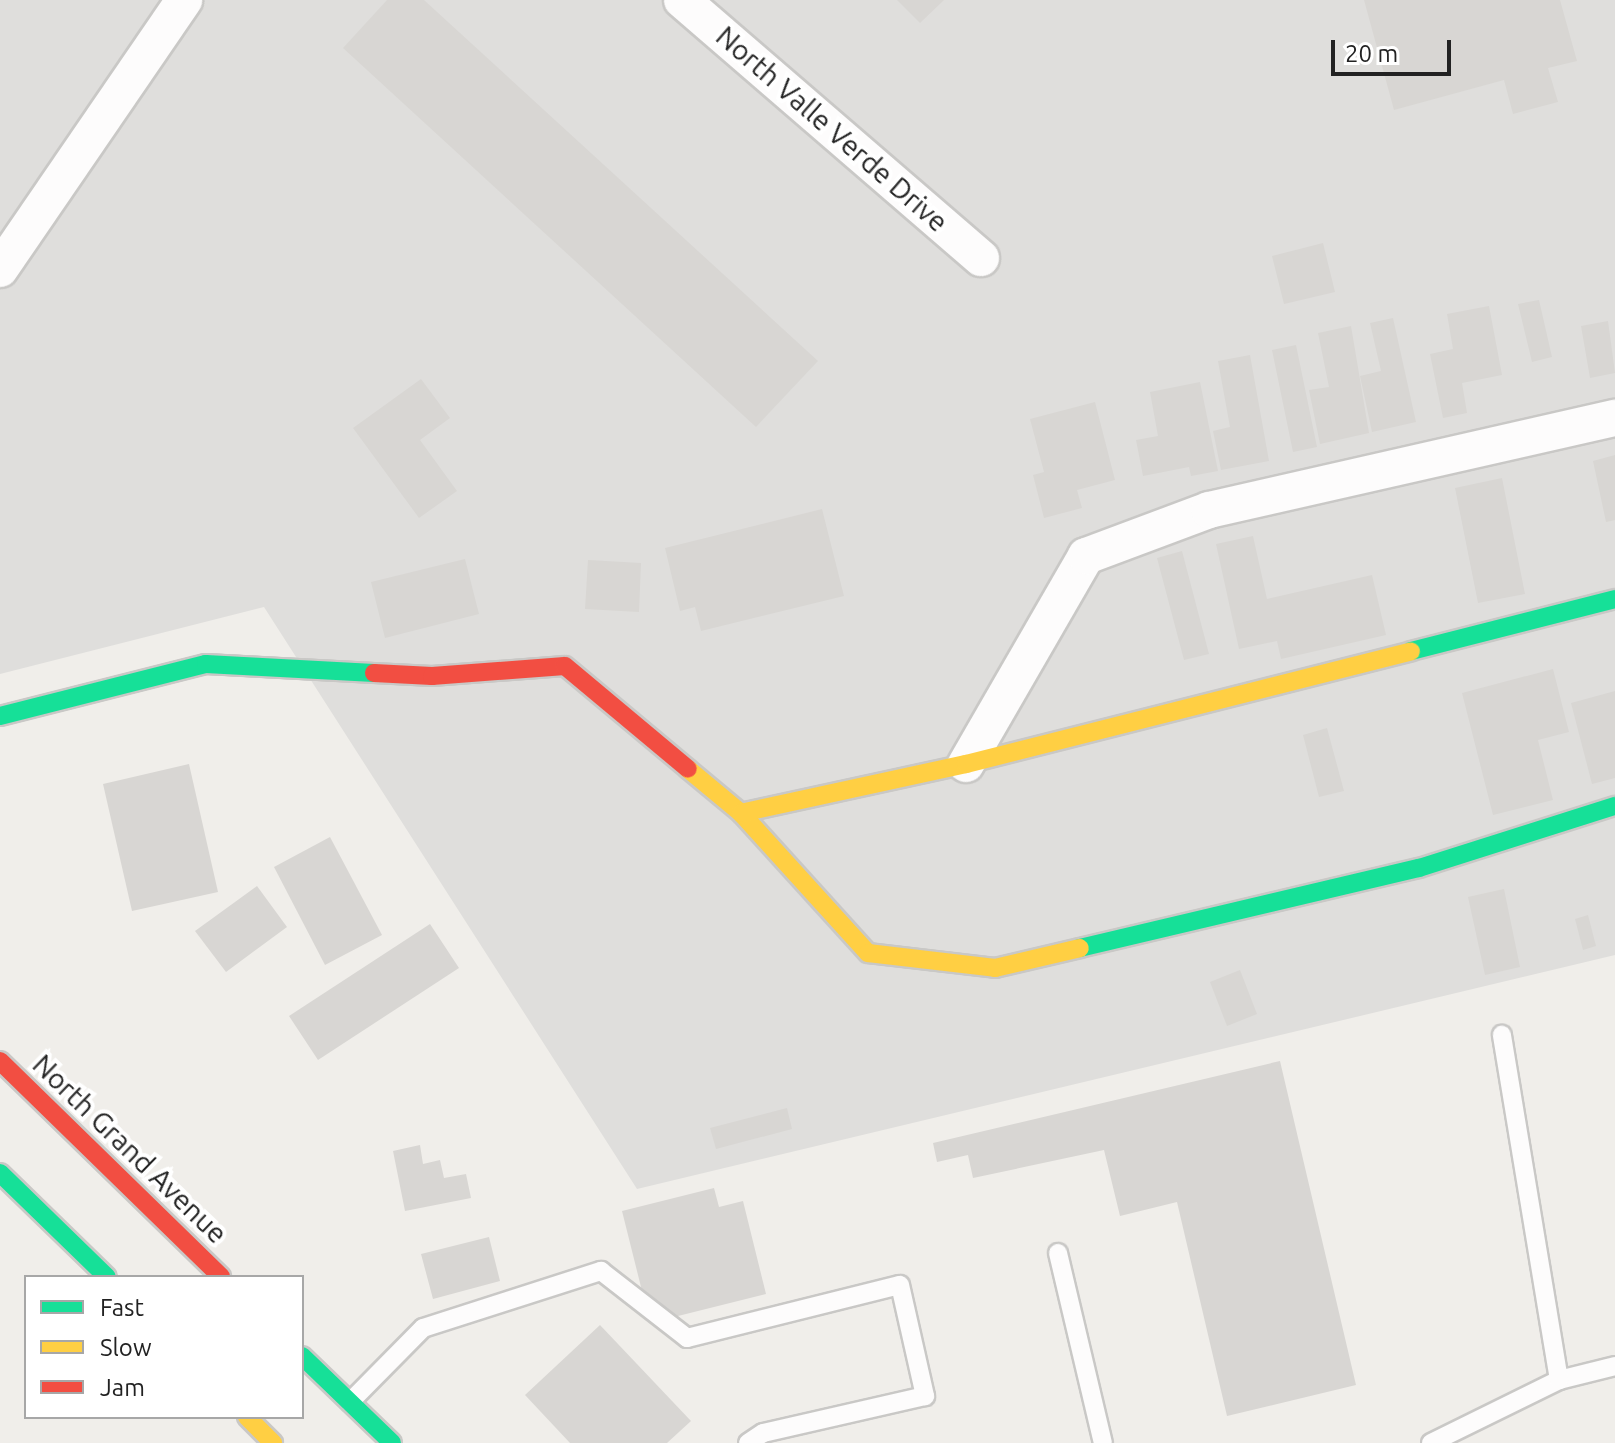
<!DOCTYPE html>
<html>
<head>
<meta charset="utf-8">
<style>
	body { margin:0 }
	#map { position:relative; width:1615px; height:1443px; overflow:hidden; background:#f0eeea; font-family:Ubuntu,sans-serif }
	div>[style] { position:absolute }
	.residential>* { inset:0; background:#dfdedc }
	.building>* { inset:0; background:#d8d6d3 }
	.roads { filter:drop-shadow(2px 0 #c9c8c6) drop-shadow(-2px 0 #c9c8c6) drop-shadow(0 2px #c9c8c6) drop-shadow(0 -2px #c9c8c6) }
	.lane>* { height:18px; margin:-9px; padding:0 9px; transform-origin:9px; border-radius:9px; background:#fdfcfc }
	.street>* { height:36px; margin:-18px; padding:0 18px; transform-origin:18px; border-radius:18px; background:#fdfcfc }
	.fast>* { height:18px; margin:-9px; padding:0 9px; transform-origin:9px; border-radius:9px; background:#16e098 }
	.slow>* { height:18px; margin:-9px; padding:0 9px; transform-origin:9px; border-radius:9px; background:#ffcf43 }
	.jam>* { height:18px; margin:-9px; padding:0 9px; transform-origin:9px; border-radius:9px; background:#f24e42 }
	span { translate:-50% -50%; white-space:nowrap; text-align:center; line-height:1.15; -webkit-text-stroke:8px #fff; paint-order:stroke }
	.street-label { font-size:28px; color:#222 }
	.legend { position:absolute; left:24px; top:1275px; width:280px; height:144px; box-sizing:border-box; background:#fff; border:2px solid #a7a7a7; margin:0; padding:10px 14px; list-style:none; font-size:24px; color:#222 }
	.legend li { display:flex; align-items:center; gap:16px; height:40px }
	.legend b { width:40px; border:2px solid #a7a7a7 }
	.scale { position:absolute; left:1331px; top:40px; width:120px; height:36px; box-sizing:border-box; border:4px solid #222; border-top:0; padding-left:10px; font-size:24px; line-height:28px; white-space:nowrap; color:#222; -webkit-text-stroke:6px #fff; paint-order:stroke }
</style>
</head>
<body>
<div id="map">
	<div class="residential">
		<i style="clip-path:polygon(0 0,1615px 0,1615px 955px,637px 1189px,264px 607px,0 674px)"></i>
	</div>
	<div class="building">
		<i style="clip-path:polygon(387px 0,424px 0,818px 361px,756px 427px,343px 48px)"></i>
		<i style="clip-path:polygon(897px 0,944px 0,920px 23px)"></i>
		<i style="clip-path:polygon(1364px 0,1560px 0,1577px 61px,1548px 68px,1558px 102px,1513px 114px,1504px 80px,1394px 110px)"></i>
		<i style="clip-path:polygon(1323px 243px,1335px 292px,1284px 304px,1272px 256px)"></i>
		<i style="clip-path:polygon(1539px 300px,1552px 357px,1532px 362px,1518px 304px)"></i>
		<i style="clip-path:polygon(1489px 306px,1502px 375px,1462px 383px,1467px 413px,1443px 418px,1430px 354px,1453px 349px,1447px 314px)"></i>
		<i style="clip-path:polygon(1393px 318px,1416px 422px,1372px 432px,1360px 376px,1381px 371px,1370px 323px)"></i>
		<i style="clip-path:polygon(1608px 321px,1615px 373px,1590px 378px,1581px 326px)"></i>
		<i style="clip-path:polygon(1351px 326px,1369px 433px,1320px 444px,1309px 390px,1329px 387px,1318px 333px)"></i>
		<i style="clip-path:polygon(1296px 345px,1317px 447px,1293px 452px,1272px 350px)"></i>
		<i style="clip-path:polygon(1250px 355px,1269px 461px,1221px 470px,1213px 431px,1230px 427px,1218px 361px)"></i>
		<i style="clip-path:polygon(421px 379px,450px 418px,420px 440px,457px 491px,419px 518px,353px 428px)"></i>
		<i style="clip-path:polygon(1200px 382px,1218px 471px,1191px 476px,1189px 467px,1143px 476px,1136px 440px,1158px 436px,1150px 392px)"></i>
		<i style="clip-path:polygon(1095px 402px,1115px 480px,1077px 490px,1082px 508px,1044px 518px,1033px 475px,1044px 472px,1030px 419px)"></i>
		<i style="clip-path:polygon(1615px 455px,1615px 520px,1606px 522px,1593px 461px)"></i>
		<i style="clip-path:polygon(1502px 478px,1525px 594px,1478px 603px,1455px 488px)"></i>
		<i style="clip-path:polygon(822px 509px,844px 596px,701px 631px,695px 607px,680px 611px,665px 548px)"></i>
		<i style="clip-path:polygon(1253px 536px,1267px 599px,1372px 575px,1386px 635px,1281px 659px,1277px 641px,1239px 649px,1216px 544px)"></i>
		<i style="clip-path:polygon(1182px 551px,1209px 654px,1184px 660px,1157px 558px)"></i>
		<i style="clip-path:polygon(465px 559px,479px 614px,385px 638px,371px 582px)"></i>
		<i style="clip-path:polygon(588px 560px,641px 563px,639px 612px,585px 609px)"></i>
		<i style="clip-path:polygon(1553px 669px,1569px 732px,1538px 740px,1553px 800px,1493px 815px,1462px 693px)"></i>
		<i style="clip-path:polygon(1615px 691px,1615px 778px,1592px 784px,1571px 703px)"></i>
		<i style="clip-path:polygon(1327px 728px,1344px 791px,1319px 797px,1303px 735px)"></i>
		<i style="clip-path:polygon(189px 764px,218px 892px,132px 911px,103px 784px)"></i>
		<i style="clip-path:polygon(330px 837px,382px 935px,325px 965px,274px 867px)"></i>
		<i style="clip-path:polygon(257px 886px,287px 927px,226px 972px,195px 931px)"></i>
		<i style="clip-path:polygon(1504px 889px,1520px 967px,1485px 975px,1468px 897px)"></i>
		<i style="clip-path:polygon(1588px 915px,1596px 946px,1583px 950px,1575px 919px)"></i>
		<i style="clip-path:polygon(430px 924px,459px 968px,318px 1060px,289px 1016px)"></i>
		<i style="clip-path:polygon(1240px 970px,1257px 1014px,1227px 1026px,1210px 982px)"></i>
		<i style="clip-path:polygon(1280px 1061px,1356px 1385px,1227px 1416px,1177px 1202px,1120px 1216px,1104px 1150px,973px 1178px,968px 1155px,937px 1162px,933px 1143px)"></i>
		<i style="clip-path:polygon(787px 1108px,792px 1129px,716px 1149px,710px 1128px)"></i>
		<i style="clip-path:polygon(420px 1145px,423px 1164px,440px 1160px,444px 1178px,466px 1174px,471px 1198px,405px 1211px,393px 1151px)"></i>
		<i style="clip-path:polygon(714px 1188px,719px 1207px,743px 1201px,766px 1294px,650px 1323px,622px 1211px)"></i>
		<i style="clip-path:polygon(489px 1237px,500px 1281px,433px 1299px,421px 1254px)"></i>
		<i style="clip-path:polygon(600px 1325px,691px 1421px,667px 1443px,570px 1443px,525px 1395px)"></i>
	</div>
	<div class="roads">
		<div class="lane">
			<i style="left:1058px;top:1253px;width:195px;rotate:76.7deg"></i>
			<i style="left:1559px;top:1380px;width:58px;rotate:-14deg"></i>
			<i style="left:350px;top:1402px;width:104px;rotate:-45.4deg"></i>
			<i style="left:423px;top:1328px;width:187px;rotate:-17.8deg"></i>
			<i style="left:601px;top:1271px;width:109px;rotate:37.9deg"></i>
			<i style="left:687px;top:1338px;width:219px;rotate:-14deg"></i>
			<i style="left:900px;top:1285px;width:114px;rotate:77.3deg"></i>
			<i style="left:925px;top:1396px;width:166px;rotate:167.1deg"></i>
			<i style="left:763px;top:1433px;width:18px;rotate:146deg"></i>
			<i style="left:1431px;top:1443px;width:143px;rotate:-26.2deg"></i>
			<i style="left:1559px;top:1380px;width:350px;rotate:-99.4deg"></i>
		</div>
		<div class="street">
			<i style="left:682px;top:0;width:395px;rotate:40.8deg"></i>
			<i style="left:0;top:269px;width:326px;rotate:-55.6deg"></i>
			<i style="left:966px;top:764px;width:240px;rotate:-60deg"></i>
			<i style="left:1086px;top:556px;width:131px;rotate:-20.5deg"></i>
			<i style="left:1209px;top:510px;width:416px;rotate:-12.8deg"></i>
		</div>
		<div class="fast">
			<i style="left:1411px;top:651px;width:211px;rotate:-14.3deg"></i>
			<i style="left:0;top:716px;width:212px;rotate:-14.2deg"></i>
			<i style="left:206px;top:664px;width:168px;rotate:3.1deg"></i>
			<i style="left:1080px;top:948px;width:348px;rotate:-13.3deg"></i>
			<i style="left:1419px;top:868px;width:206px;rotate:-17.6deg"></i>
			<i style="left:0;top:1173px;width:149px;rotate:44.2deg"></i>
			<i style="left:302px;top:1356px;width:125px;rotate:44deg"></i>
		</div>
		<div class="slow">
			<i style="left:688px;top:769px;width:69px;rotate:39.7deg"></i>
			<i style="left:741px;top:813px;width:189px;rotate:47.8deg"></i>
			<i style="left:868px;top:953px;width:128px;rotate:6.7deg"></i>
			<i style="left:995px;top:968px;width:87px;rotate:-13.2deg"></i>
			<i style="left:741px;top:813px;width:230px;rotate:-12.3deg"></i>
			<i style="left:966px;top:764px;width:459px;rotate:-14.2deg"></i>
			<i style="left:247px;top:1417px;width:37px;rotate:45deg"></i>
		</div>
		<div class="jam">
			<i style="left:374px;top:673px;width:58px;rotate:3deg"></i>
			<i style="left:432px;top:676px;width:133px;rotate:-4.3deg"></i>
			<i style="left:565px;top:666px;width:160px;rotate:39.9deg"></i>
			<i style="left:0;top:1061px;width:309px;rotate:44.3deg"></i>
		</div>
	</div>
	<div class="street-label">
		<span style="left:832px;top:129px;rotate:41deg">North Valle Verde Drive</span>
		<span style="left:130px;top:1149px;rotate:44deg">North Grand Avenue</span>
	</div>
	<ul class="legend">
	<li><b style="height:10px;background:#16e098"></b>Fast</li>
	<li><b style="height:10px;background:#ffcf43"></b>Slow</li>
	<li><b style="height:10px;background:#f24e42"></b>Jam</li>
	</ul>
	<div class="scale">20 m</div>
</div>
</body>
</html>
